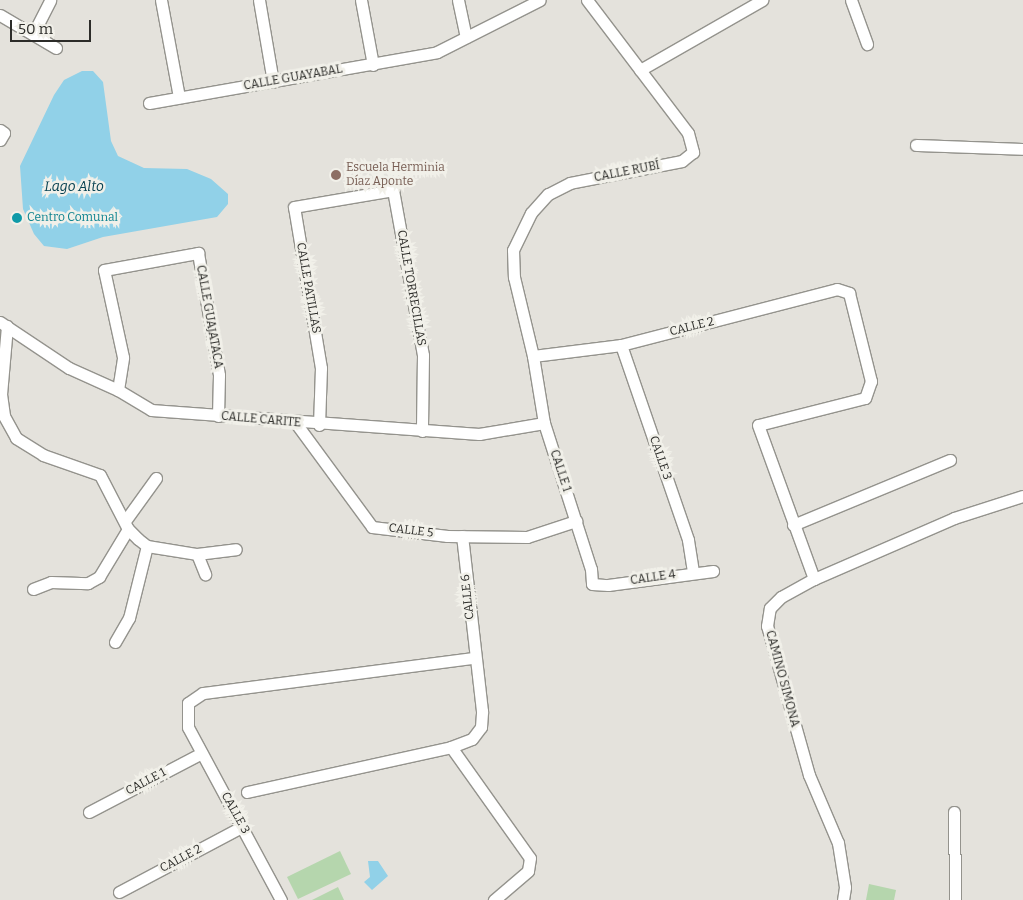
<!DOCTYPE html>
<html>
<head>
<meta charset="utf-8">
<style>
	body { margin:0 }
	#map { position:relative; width:1023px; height:900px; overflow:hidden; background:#e4e2dc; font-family:Bitter,serif }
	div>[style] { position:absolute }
	.green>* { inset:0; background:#b5d6ad }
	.water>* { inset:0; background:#91d1e8 }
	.roads { filter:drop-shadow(1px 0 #94938d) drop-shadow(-1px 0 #94938d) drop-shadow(0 1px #94938d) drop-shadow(0 -1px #94938d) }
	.street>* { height:11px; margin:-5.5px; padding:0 5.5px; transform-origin:5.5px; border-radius:5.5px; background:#fff }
	.dots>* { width:14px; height:14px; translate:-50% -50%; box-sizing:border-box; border:2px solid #f1f0e9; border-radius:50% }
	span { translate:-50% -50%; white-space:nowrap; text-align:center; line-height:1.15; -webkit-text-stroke:5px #f1f0e9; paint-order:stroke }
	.street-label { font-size:12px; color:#2c2c29 }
	.education-label { font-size:12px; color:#785e54 }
	.left { translate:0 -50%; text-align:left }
	.culture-label { font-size:12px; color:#0d838f }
	.water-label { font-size:14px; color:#074252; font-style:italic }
	.scale { position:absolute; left:10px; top:20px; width:81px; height:22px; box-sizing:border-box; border:2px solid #2c2c29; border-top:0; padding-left:6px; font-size:15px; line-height:18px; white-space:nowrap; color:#2c2c29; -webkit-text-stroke:4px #f1f0e9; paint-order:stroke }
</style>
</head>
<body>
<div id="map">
	<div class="green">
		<i style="clip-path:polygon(340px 851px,351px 874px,298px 899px,287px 877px)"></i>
		<i style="clip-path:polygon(869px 884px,896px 890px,894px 900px,866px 900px)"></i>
		<i style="clip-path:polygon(338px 887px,344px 900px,312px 900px)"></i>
	</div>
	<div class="water">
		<i style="clip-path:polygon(82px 71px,93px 71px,103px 82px,111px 141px,118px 156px,144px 168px,187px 169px,211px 179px,228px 194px,228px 204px,217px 217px,103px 237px,67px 249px,44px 246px,34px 234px,23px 209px,20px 166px,54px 95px,64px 80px)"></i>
		<i style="clip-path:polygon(368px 861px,378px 861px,388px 876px,372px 890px,364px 882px,370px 877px)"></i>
	</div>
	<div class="roads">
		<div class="street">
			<i style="left:161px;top:0;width:99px;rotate:79.5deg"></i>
			<i style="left:259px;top:0;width:83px;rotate:80.3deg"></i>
			<i style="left:361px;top:0;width:66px;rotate:79.5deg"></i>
			<i style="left:458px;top:0;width:38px;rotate:78deg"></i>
			<i style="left:587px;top:0;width:167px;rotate:52.8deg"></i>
			<i style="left:688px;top:133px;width:20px;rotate:75deg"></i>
			<i style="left:693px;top:152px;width:14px;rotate:141deg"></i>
			<i style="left:682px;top:161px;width:114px;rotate:168.9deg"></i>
			<i style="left:570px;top:183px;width:25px;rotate:153deg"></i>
			<i style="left:548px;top:194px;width:25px;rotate:132deg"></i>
			<i style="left:531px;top:213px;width:41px;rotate:115.9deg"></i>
			<i style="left:513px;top:250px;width:27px;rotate:88deg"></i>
			<i style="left:514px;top:277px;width:81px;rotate:76.5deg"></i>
			<i style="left:533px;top:356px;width:68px;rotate:80.7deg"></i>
			<i style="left:544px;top:423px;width:153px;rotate:72.2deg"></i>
			<i style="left:591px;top:569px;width:15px;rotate:86deg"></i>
			<i style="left:592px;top:584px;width:16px;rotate:4deg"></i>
			<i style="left:608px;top:585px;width:106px;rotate:-7.6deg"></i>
			<i style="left:851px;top:0;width:47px;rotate:70deg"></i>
			<i style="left:0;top:15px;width:65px;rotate:30.5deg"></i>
			<i style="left:33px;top:34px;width:38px;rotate:-63deg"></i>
			<i style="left:640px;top:70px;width:141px;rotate:-29.8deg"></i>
			<i style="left:149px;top:103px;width:292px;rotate:-10deg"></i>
			<i style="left:437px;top:52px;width:115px;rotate:-26.8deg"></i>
			<i style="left:0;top:130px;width:5px;rotate:37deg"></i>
			<i style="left:4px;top:133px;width:8px;rotate:120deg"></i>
			<i style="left:916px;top:145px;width:107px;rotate:2.1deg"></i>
			<i style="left:0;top:322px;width:83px;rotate:33.7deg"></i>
			<i style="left:69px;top:368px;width:54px;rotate:24.2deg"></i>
			<i style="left:118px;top:390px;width:39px;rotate:31deg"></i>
			<i style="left:151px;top:410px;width:329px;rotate:4.2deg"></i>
			<i style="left:479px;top:434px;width:66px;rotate:-9.6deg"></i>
			<i style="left:7px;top:326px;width:68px;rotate:95deg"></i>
			<i style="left:1px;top:394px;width:22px;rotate:82deg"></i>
			<i style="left:4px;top:416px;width:25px;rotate:61deg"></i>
			<i style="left:16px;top:438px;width:32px;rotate:32deg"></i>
			<i style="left:43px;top:455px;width:60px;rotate:19.3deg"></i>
			<i style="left:100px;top:475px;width:61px;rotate:62.6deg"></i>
			<i style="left:128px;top:529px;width:14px;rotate:45deg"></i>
			<i style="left:138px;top:539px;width:11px;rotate:38deg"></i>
			<i style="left:147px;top:546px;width:51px;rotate:9.1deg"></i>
			<i style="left:197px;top:554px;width:22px;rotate:68deg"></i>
			<i style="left:621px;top:345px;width:206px;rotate:71deg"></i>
			<i style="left:688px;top:540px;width:32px;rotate:81deg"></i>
			<i style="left:533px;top:356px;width:89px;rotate:-7.1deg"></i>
			<i style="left:621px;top:345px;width:223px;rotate:-14.5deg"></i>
			<i style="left:837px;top:289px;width:13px;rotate:18deg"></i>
			<i style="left:849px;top:293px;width:91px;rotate:76deg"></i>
			<i style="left:871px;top:381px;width:18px;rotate:109deg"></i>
			<i style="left:865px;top:398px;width:110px;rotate:165.8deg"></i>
			<i style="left:758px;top:425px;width:164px;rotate:70deg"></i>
			<i style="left:118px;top:390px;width:33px;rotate:-81deg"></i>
			<i style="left:123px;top:357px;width:89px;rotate:-102.3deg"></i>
			<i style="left:104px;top:270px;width:96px;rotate:-10.3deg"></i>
			<i style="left:198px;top:253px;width:124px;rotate:80.2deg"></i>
			<i style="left:219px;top:375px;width:41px;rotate:91.4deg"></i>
			<i style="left:295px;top:422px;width:130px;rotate:53.7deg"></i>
			<i style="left:372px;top:527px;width:76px;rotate:6.8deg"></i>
			<i style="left:447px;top:536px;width:80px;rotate:0.7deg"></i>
			<i style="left:527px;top:537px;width:52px;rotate:-18.1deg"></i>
			<i style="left:319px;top:425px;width:57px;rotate:-88deg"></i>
			<i style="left:321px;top:368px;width:163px;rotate:-99.5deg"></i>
			<i style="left:294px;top:207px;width:100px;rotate:-9.7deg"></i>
			<i style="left:393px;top:190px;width:168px;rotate:79.7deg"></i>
			<i style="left:423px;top:355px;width:76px;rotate:90.8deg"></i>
			<i style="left:125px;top:521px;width:53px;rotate:-54.2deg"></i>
			<i style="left:793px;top:525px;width:170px;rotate:-22.5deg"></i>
			<i style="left:197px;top:554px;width:39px;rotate:-7deg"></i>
			<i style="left:33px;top:589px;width:19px;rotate:-21deg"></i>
			<i style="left:51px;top:582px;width:37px;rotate:2deg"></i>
			<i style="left:88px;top:583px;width:13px;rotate:-29deg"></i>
			<i style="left:99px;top:577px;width:56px;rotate:-58.9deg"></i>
			<i style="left:115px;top:642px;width:28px;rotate:-60deg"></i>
			<i style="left:129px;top:618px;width:74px;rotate:-76deg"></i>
			<i style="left:451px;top:747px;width:136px;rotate:54.6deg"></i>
			<i style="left:530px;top:858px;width:13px;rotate:99deg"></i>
			<i style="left:528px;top:871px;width:45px;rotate:139.5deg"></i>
			<i style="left:247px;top:792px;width:209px;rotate:-12.4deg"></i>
			<i style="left:451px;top:747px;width:22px;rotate:-21deg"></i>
			<i style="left:472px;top:739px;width:15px;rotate:-53deg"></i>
			<i style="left:481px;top:727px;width:16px;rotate:-86deg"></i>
			<i style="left:482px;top:711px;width:176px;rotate:-96.5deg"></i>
			<i style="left:89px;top:812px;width:127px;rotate:-27.6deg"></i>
			<i style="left:954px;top:812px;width:88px;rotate:89.3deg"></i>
			<i style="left:119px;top:892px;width:140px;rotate:-28deg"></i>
			<i style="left:281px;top:900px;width:196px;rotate:-118.3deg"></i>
			<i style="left:188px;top:727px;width:24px;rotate:-90deg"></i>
			<i style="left:188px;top:703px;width:18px;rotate:-34deg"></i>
			<i style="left:203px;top:693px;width:273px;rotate:-7.4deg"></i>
			<i style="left:843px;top:900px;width:13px;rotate:-81deg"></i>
			<i style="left:845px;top:887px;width:45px;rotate:-99deg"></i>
			<i style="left:838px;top:843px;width:74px;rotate:-113.1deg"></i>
			<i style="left:809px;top:775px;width:155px;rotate:-105.7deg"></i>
			<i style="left:767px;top:626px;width:18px;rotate:-81deg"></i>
			<i style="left:770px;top:608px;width:16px;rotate:-45deg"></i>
			<i style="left:781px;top:597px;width:38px;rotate:-29deg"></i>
			<i style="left:814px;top:579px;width:153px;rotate:-23.5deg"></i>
			<i style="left:954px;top:518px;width:72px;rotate:-17.7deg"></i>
		</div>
	</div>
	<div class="dots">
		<i style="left:336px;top:175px;background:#8d6e63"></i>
		<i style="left:17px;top:218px;background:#0f9aa8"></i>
	</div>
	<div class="street-label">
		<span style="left:293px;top:78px;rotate:-10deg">CALLE GUAYABAL</span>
		<span style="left:627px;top:172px;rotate:-11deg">CALLE RUBÍ</span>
		<span style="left:308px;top:288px;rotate:80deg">CALLE PATILLAS</span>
		<span style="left:411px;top:288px;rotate:80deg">CALLE TORRECILLAS</span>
		<span style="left:209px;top:317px;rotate:80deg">CALLE GUAJATACA</span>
		<span style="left:692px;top:327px;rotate:-14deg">CALLE 2</span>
		<span style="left:261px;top:420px;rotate:5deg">CALLE CARITE</span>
		<span style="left:660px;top:458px;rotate:71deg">CALLE 3</span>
		<span style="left:560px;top:471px;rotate:72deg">CALLE 1</span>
		<span style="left:411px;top:531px;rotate:7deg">CALLE 5</span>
		<span style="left:653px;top:578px;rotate:-8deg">CALLE 4</span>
		<span style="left:468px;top:597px;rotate:-96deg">CALLE 6</span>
		<span style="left:782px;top:679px;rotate:75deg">CAMINO SIMONA</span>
		<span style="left:146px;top:782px;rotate:-28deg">CALLE 1</span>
		<span style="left:235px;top:813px;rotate:61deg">CALLE 3</span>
		<span style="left:181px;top:859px;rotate:-28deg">CALLE 2</span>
	</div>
	<div class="education-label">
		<span class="left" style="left:346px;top:175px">Escuela Herminia<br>Díaz Aponte</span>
	</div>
	<div class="culture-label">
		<span class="left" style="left:27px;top:218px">Centro Comunal</span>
	</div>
	<div class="water-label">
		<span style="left:74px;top:187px">Lago Alto</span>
	</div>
	<div class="scale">50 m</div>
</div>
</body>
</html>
